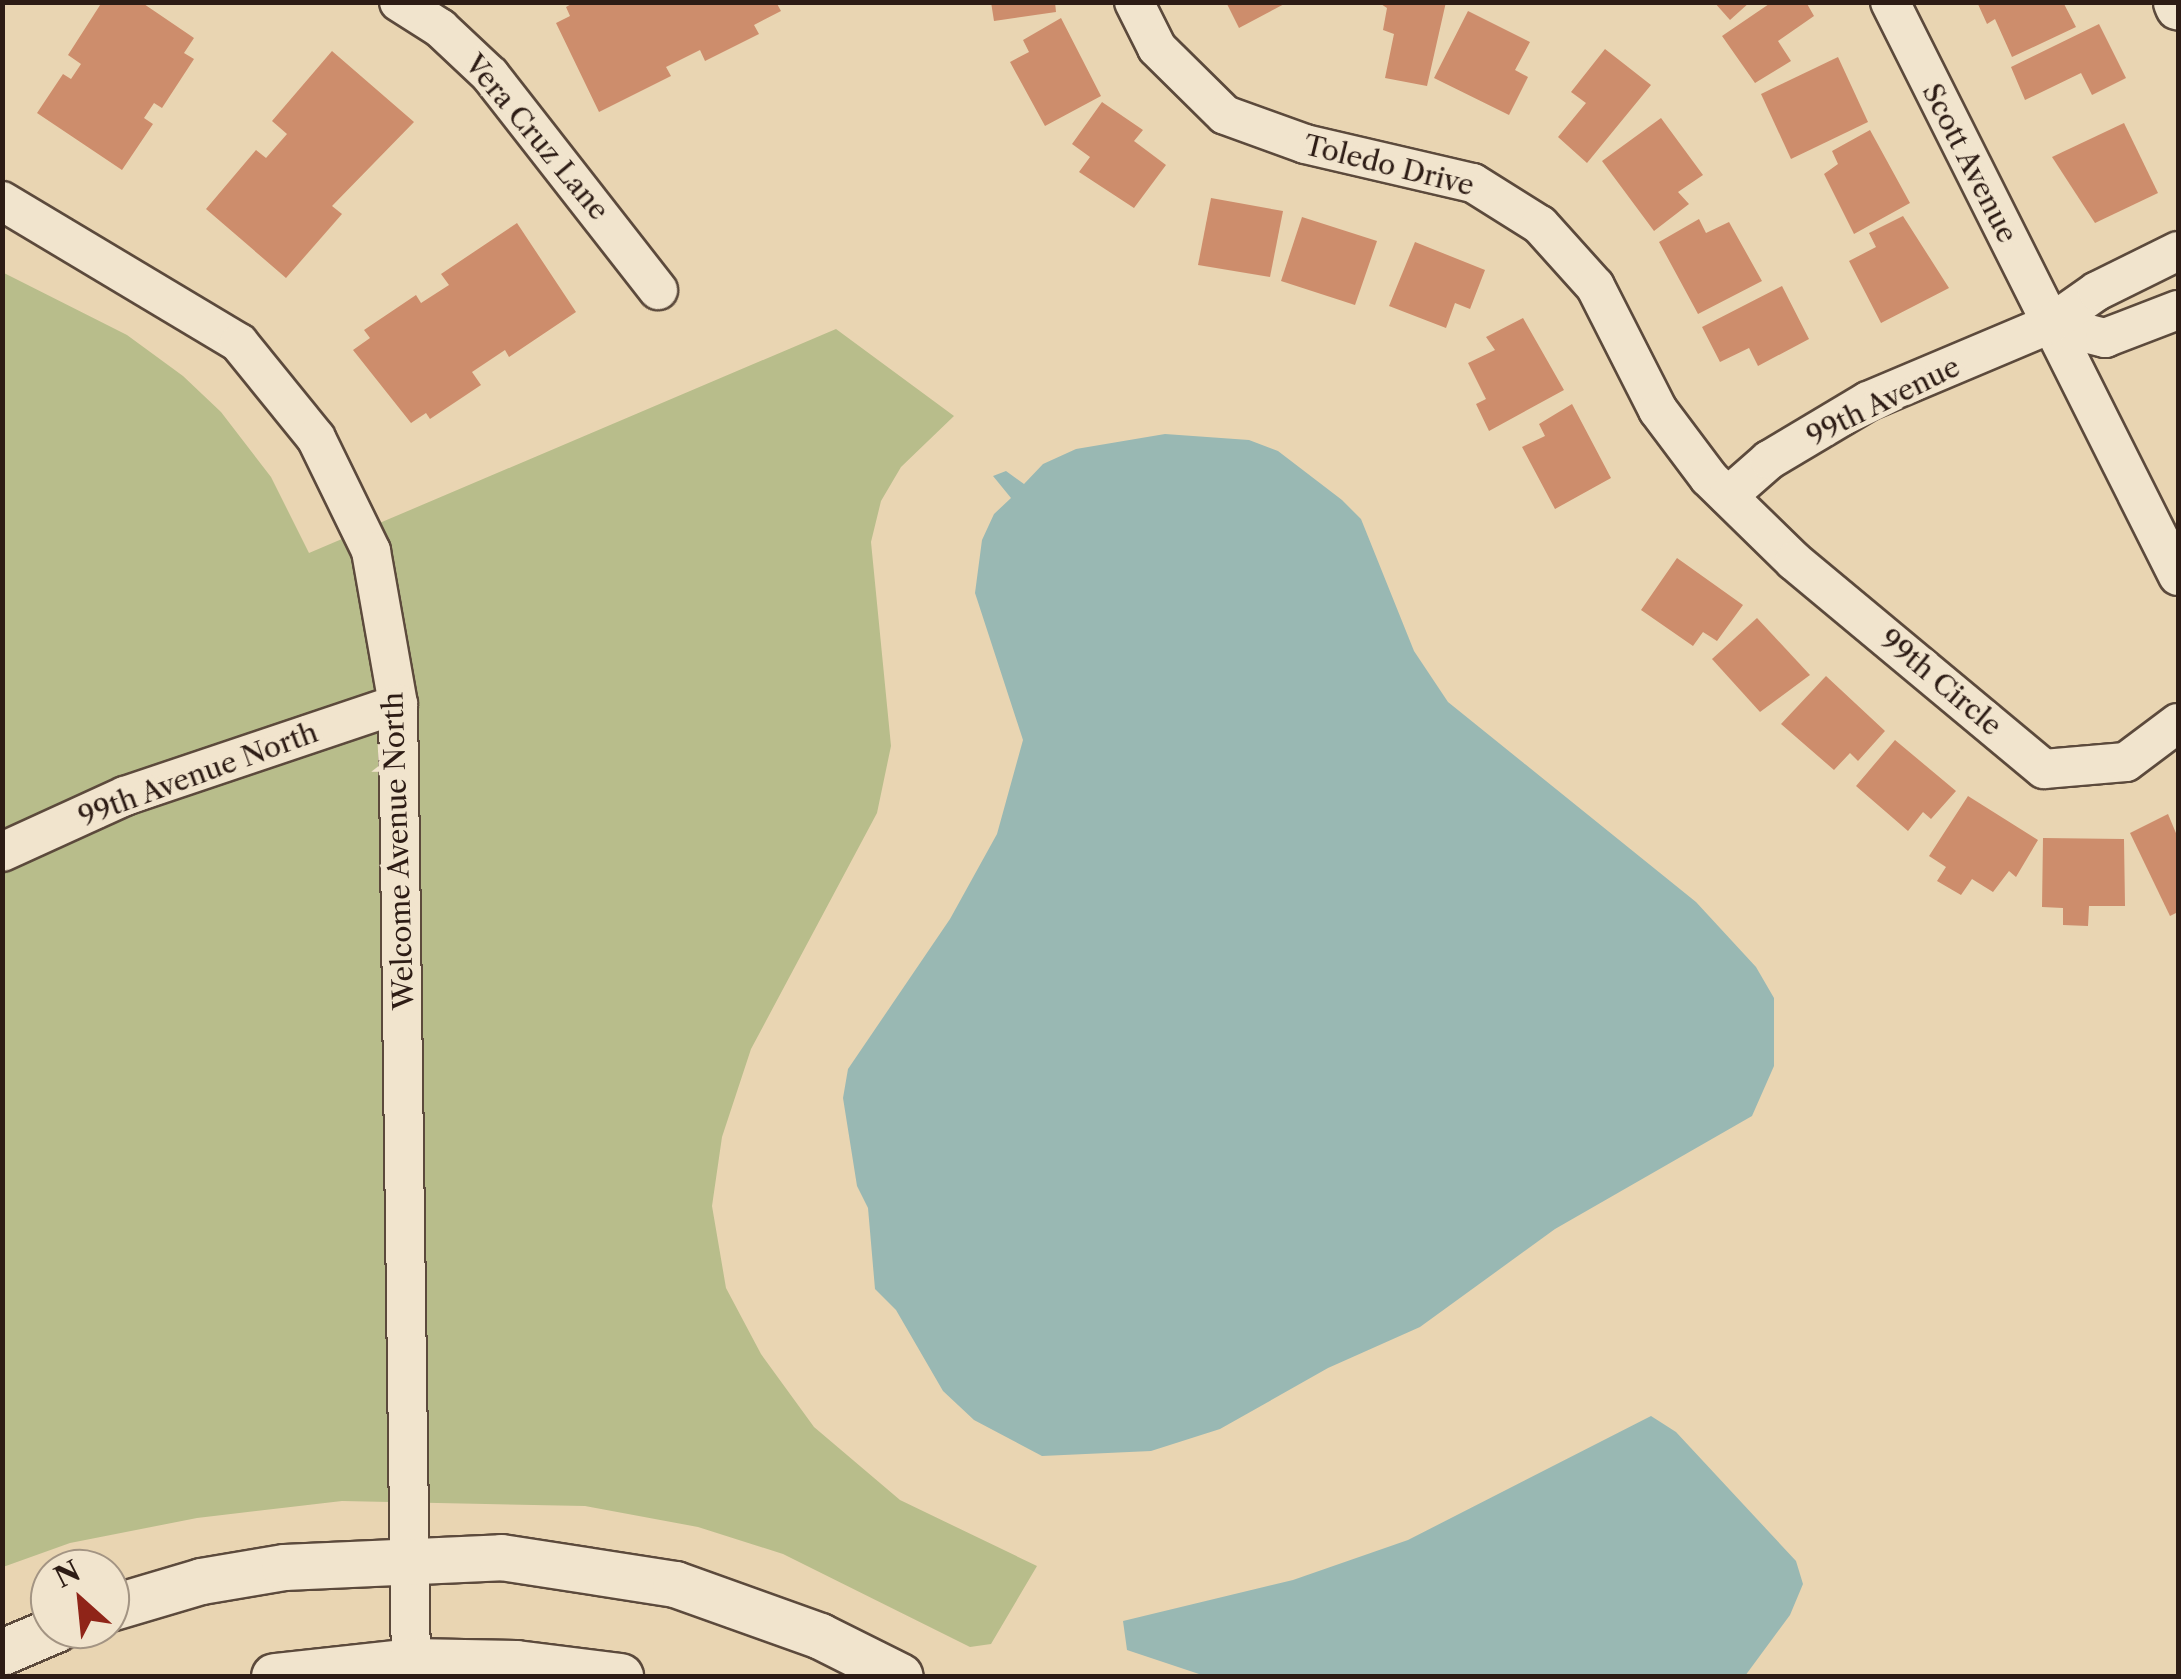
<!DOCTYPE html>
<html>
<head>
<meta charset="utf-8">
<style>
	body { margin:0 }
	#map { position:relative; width:2181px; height:1679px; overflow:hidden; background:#e9d5b2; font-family:"Libre Caslon Text",serif }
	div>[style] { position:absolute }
	.green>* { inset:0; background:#b8bd8b }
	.water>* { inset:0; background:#99b8b3 }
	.building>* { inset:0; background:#cd8d6c }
	.roads { filter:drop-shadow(2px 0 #5c4a3c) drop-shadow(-2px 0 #5c4a3c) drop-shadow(0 2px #5c4a3c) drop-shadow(0 -2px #5c4a3c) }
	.minor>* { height:38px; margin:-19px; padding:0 19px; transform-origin:19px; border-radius:19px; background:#f1e4cd }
	.tertiary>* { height:45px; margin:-22.5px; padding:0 22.5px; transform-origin:22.5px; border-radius:22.5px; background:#f1e4cd }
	span { translate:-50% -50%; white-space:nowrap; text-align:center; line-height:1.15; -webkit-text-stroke:10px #f1e4cd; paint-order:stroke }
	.street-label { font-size:28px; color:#2d1c15 }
	.frame { position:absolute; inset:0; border:5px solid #2d1c15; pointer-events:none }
	.north { position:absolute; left:30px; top:1549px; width:100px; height:100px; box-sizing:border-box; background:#f1e4cd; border:2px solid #a39483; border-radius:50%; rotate:333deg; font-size:28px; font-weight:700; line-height:40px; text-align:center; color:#2d1c15 }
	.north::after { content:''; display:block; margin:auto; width:35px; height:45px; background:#8f2418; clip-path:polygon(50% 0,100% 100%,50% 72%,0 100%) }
</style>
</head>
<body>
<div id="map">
	<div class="green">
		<i style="clip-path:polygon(2px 272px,127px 335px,183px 376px,221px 412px,271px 477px,309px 553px,836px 329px,954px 416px,901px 467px,881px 501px,871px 542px,891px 746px,877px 813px,751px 1049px,722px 1137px,712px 1206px,726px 1288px,761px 1354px,814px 1427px,900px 1500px,1037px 1566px,991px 1644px,970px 1647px,783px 1554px,698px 1527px,585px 1506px,342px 1501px,197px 1518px,70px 1543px,3px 1567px)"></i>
	</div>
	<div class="water">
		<i style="clip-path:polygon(1165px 434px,1249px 440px,1278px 451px,1342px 500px,1361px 519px,1414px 651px,1448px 702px,1696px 902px,1756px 967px,1774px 998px,1774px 1066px,1752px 1116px,1555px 1229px,1420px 1327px,1328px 1368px,1220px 1429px,1151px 1451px,1042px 1456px,974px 1420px,943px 1391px,896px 1310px,875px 1289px,868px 1208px,857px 1186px,843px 1098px,848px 1069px,950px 919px,997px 834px,1023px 740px,975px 593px,982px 540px,994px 514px,1011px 498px,993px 476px,1006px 471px,1024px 484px,1043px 464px,1076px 449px)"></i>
		<i style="clip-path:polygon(1651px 1416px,1676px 1432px,1796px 1561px,1803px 1584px,1790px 1615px,1745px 1676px,1205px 1676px,1127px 1650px,1123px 1621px,1293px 1580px,1408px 1540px)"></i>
	</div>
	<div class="building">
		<i style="clip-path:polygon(102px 2px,141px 2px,194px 38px,184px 53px,194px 59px,162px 108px,154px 103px,144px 118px,153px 124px,122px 170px,37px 113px,63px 74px,71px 79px,81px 64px,68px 55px)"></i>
		<i style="clip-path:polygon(575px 2px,776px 2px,781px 11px,754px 25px,759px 34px,705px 61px,700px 50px,666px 67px,671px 76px,599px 112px,556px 23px,570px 16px,566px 7px)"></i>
		<i style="clip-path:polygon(991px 2px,1055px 2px,1056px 12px,994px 21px)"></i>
		<i style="clip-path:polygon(1226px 2px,1288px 2px,1239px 28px)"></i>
		<i style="clip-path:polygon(1378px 2px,1446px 2px,1427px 86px,1385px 78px,1394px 34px,1383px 30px,1387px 8px)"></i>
		<i style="clip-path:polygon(1714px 2px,1750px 2px,1730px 20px)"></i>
		<i style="clip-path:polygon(1772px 2px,1806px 2px,1814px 16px,1778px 41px,1791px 61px,1755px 83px,1722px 36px)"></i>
		<i style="clip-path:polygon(1977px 2px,2063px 2px,2076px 27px,2012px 57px,1995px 19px,1987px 24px)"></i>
		<i style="clip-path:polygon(1468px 11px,1530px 42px,1515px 70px,1528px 77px,1509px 115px,1434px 78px)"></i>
		<i style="clip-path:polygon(1061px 18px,1101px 96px,1045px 126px,1010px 62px,1029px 52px,1023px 40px)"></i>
		<i style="clip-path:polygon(2099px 24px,2126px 78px,2092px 95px,2081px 73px,2025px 100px,2011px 67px)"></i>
		<i style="clip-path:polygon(1605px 49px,1651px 85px,1587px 163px,1558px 137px,1586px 103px,1571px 92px)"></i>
		<i style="clip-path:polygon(332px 51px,414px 122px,332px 206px,342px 214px,286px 278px,206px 209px,256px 150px,266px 158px,287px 134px,272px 121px)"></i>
		<i style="clip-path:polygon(1838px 57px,1868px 122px,1791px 159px,1761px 94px)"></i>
		<i style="clip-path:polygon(1102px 102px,1143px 130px,1134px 141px,1166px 165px,1134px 208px,1079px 172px,1090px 157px,1072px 144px)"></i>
		<i style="clip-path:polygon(1661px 118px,1703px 175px,1678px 192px,1689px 204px,1654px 231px,1602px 161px)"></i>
		<i style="clip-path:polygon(2124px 123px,2158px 193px,2095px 223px,2052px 157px)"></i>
		<i style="clip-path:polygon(1870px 130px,1910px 203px,1854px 234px,1824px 174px,1838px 164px,1832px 151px)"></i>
		<i style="clip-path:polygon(1211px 198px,1283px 211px,1270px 277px,1198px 265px)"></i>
		<i style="clip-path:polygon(1903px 216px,1949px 288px,1881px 323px,1849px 261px,1876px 247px,1869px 233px)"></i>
		<i style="clip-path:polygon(1302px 217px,1377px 241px,1355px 305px,1281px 281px)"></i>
		<i style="clip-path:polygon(1699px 219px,1706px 233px,1729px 222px,1762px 281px,1698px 314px,1659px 242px)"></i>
		<i style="clip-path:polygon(517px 223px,576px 312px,509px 357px,505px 350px,472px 372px,481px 385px,430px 419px,426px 413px,411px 423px,353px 350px,370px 338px,364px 330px,416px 295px,421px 303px,449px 285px,441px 274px)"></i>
		<i style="clip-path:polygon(1415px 242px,1485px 270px,1470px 309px,1455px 303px,1446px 328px,1389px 306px)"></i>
		<i style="clip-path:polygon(1782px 286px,1809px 339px,1758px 366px,1749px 348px,1720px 362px,1702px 327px)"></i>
		<i style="clip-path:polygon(1523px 318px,1564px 390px,1489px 431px,1476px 404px,1486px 399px,1468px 363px,1495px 350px,1486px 337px)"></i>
		<i style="clip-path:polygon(1572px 404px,1611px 478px,1555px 509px,1522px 447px,1545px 436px,1539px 424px)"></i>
		<i style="clip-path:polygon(1677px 558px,1743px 605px,1717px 641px,1703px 632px,1693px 646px,1641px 610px)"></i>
		<i style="clip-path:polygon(1757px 618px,1810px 675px,1760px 712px,1712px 659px)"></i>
		<i style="clip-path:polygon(1826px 676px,1885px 731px,1858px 761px,1850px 753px,1834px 770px,1781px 724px)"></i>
		<i style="clip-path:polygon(1895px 740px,1956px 791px,1931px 819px,1923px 812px,1908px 831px,1856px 786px)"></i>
		<i style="clip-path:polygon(1968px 796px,2038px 840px,2016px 877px,2009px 871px,1993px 892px,1972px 879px,1961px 895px,1937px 881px,1946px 867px,1929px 856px)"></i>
		<i style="clip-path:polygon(2168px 814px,2178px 838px,2178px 912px,2170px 916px,2130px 833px)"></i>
		<i style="clip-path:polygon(2043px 838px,2124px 839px,2125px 906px,2089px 906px,2088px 926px,2063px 925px,2063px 908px,2042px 907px)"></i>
	</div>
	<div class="roads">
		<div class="minor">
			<i style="left:399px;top:2px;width:49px;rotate:32.4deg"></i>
			<i style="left:440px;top:28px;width:69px;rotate:43.2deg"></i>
			<i style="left:490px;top:75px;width:273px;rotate:52deg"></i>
			<i style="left:1134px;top:2px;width:51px;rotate:63.4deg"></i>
			<i style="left:1157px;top:48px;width:95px;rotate:44.6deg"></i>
			<i style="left:1225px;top:115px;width:85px;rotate:19.9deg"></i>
			<i style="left:1305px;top:144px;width:172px;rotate:13.1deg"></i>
			<i style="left:1473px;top:183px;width:79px;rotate:32.1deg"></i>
			<i style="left:1540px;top:225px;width:82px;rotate:48deg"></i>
			<i style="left:1595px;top:286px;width:139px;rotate:63.1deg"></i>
			<i style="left:1658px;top:410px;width:85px;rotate:53.1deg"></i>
			<i style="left:1709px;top:478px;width:119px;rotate:44.3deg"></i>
			<i style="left:1794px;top:561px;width:325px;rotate:39.8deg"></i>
			<i style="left:2044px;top:769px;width:82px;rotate:-4.9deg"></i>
			<i style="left:2126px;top:762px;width:65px;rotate:-36.9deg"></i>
			<i style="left:1890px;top:2px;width:642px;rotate:63.36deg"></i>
			<i style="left:2px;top:201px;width:276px;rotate:30.9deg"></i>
			<i style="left:239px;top:343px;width:122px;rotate:51deg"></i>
			<i style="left:316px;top:438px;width:126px;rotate:64deg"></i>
			<i style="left:371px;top:551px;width:155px;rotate:80deg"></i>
			<i style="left:398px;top:704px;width:972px;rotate:89.23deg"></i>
			<i style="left:2050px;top:324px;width:57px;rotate:14.3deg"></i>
			<i style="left:2105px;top:338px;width:78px;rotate:-21deg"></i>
			<i style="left:1728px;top:496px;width:55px;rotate:-41.3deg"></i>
			<i style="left:1769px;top:460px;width:115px;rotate:-30.8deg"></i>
			<i style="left:1868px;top:401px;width:198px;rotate:-22.9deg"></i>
			<i style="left:2050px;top:324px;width:57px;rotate:-35.1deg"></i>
			<i style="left:2097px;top:291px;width:90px;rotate:-26.3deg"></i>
			<i style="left:2px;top:852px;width:135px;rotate:-24.5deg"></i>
			<i style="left:125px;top:796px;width:288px;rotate:-18.6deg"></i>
		</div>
		<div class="tertiary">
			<i style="left:2176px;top:2px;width:5px;rotate:68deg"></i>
			<i style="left:110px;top:1608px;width:95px;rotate:-16.5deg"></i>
			<i style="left:201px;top:1581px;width:84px;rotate:-9.6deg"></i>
			<i style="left:284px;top:1567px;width:217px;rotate:-2.6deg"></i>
			<i style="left:501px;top:1557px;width:176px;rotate:8.8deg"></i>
			<i style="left:675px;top:1584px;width:154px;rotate:19.7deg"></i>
			<i style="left:820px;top:1636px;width:89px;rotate:26.6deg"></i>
			<i style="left:2px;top:1652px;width:59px;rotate:-23.1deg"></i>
			<i style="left:274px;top:1676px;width:138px;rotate:-6.2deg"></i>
			<i style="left:411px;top:1661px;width:105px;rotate:1.1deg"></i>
			<i style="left:516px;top:1663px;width:105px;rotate:7.1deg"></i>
		</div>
	</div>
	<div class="street-label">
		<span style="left:537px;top:137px;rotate:50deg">Vera Cruz Lane</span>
		<span style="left:1970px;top:163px;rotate:63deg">Scott Avenue</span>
		<span style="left:1389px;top:165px;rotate:14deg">Toledo Drive</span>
		<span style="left:1883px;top:401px;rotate:-26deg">99th Avenue</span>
		<span style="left:1941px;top:682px;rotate:40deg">99th Circle</span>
		<span style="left:198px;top:774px;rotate:-20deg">99th Avenue North</span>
		<span style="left:398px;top:851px;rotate:-92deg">Welcome Avenue North</span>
	</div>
	<div class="frame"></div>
	<div class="north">N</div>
</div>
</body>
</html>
